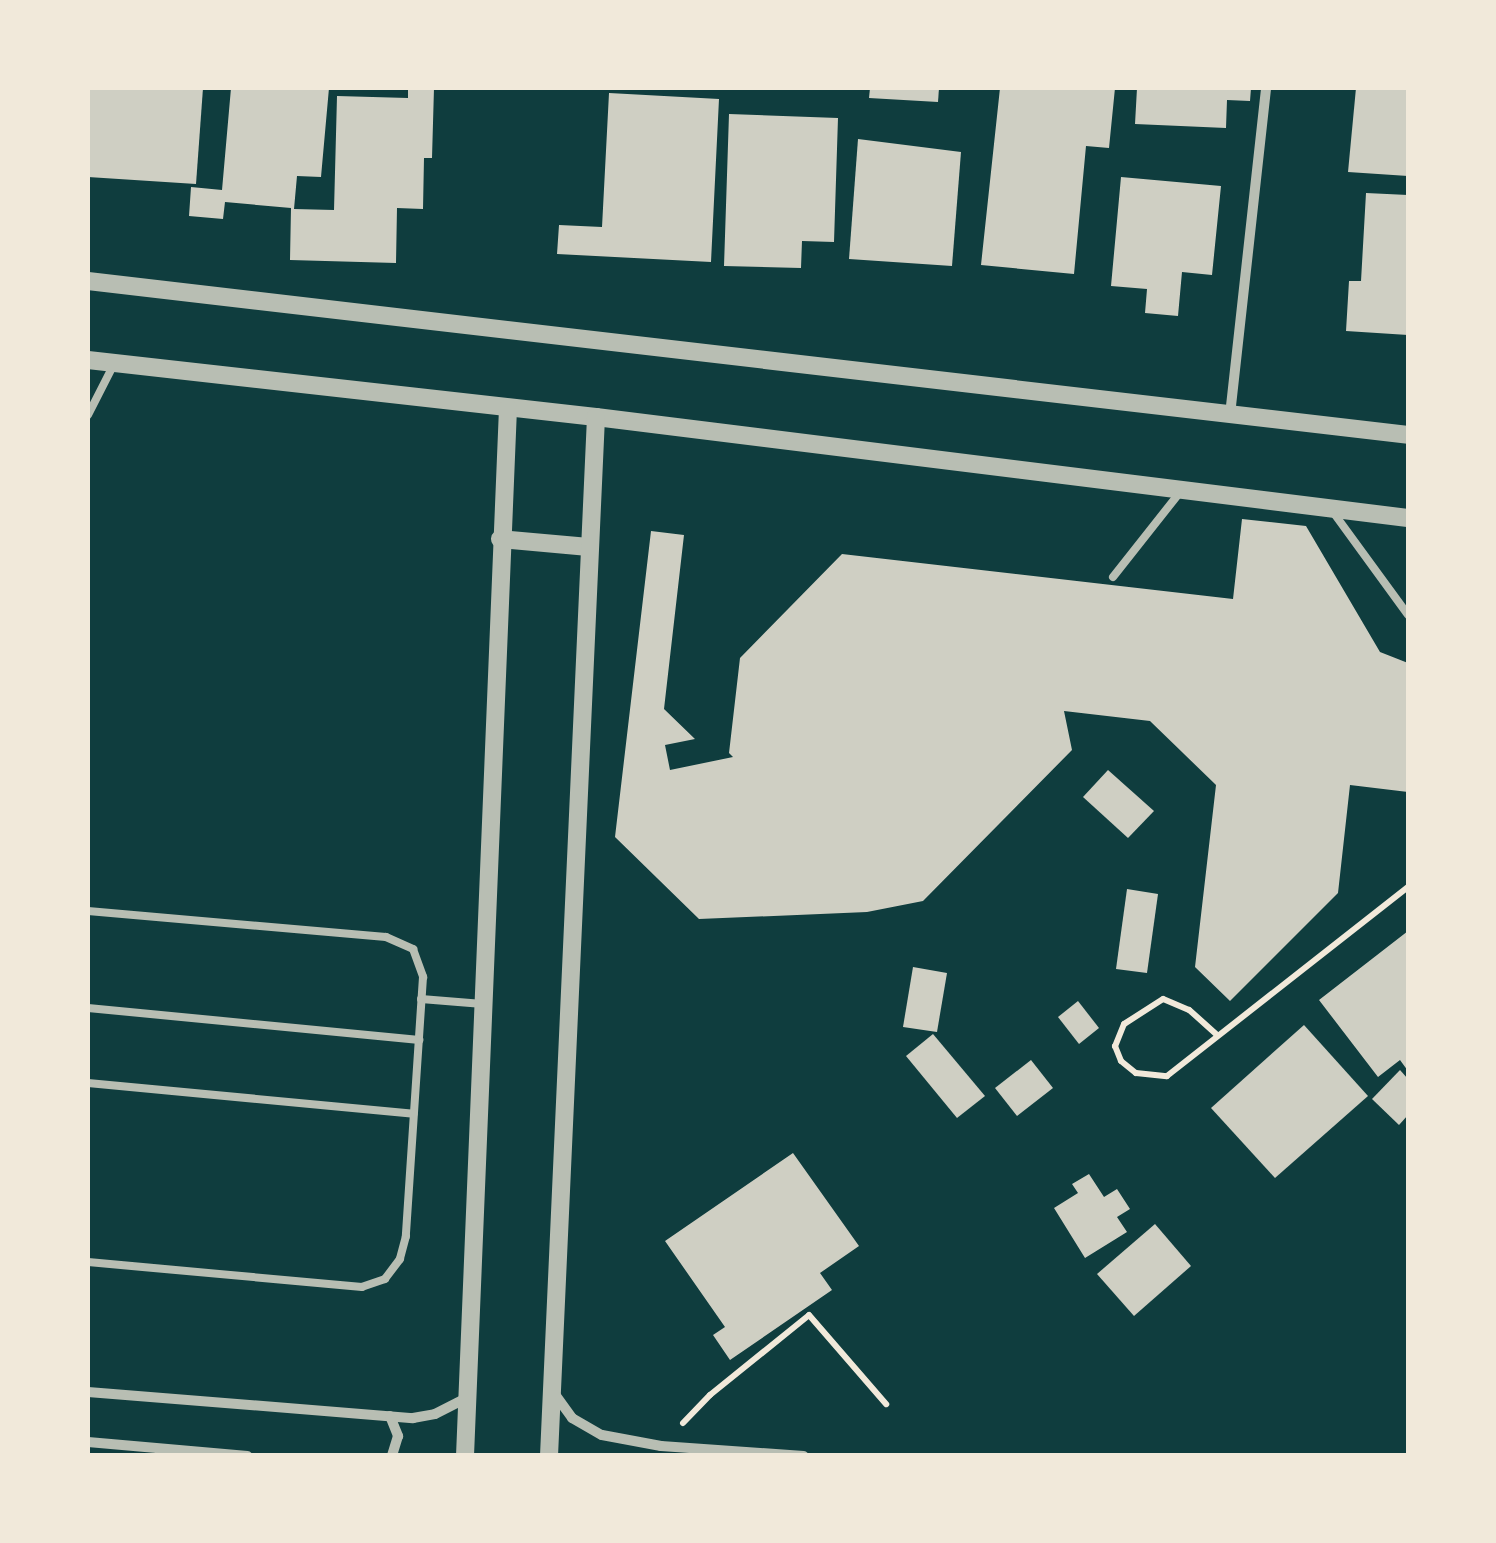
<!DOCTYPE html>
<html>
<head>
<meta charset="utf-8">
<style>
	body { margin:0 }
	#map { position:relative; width:1496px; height:1543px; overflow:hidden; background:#0f3d3e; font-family:"Source Sans 3",sans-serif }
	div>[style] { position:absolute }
	.building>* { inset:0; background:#cfcfc3 }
	.path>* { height:6px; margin:-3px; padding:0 3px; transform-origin:3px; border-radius:3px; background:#f1e9da }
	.service>* { height:8px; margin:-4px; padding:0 4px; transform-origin:4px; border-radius:4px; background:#b8beb3 }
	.minor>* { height:10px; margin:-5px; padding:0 5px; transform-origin:5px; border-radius:5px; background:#b8beb3 }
	.tertiary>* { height:18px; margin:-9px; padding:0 9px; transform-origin:9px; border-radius:9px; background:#b8beb3 }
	span { translate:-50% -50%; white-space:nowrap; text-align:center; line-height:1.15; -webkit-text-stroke:9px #f1e9da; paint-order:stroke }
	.frame { position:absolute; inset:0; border:90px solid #f1e9da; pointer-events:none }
</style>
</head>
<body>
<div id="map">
	<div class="building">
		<i style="clip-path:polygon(88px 88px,203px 88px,196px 184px,88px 177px)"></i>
		<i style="clip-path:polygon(231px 88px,329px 88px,321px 177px,297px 176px,294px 209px,334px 210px,337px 96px,408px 98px,408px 88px,434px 88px,432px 158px,424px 158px,423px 209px,397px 208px,396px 263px,290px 260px,291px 208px,225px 202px,223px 219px,189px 216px,191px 187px,222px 190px)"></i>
		<i style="clip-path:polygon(870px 88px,939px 88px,938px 102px,869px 98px)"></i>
		<i style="clip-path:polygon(1000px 88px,1115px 88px,1109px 148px,1086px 146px,1074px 274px,981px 265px)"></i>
		<i style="clip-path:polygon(1137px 88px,1251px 88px,1250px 101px,1227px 100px,1226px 128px,1135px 124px)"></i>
		<i style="clip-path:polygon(1356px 88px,1408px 88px,1408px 176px,1348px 172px)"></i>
		<i style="clip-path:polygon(609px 93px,719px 99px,711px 262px,557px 254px,559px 225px,602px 227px)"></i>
		<i style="clip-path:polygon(729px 114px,838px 118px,834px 242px,802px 241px,801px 268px,724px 266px)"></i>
		<i style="clip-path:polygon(858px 139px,961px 152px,952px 266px,849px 259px)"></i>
		<i style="clip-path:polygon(1121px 177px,1221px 186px,1212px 275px,1182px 272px,1178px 316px,1145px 313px,1147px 289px,1111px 286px)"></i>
		<i style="clip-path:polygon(1366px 193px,1408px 195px,1408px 335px,1346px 331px,1349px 281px,1361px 281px)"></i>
		<i style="clip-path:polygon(1242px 519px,1306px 526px,1380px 652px,1408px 663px,1408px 792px,1350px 785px,1338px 893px,1230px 1001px,1195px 967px,1216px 785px,1150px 721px,1064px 711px,1072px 750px,923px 901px,867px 912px,699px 919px,615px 837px,651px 531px,684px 535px,664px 709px,695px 739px,665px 745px,670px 770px,733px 757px,729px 753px,740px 658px,842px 554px,1233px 599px)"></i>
		<i style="clip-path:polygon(1108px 770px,1154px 811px,1128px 838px,1083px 797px)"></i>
		<i style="clip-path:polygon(1127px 889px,1158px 894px,1147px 973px,1116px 969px)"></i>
		<i style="clip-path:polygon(1408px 931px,1408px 1071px,1400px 1060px,1378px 1077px,1319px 1000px)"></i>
		<i style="clip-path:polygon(913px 967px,947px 973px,937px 1032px,903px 1027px)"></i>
		<i style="clip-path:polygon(1078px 1001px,1099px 1028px,1079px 1044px,1058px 1017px)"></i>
		<i style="clip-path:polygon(1304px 1025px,1368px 1096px,1275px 1178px,1211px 1108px)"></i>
		<i style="clip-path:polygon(933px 1034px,985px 1096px,957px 1118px,906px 1056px)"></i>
		<i style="clip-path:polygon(1031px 1060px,1053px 1088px,1017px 1116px,995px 1088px)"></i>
		<i style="clip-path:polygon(1400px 1070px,1408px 1079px,1408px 1115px,1399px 1125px,1372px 1099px)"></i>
		<i style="clip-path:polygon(793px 1153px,859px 1246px,820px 1273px,832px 1290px,730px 1360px,713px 1335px,725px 1327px,665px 1241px)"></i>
		<i style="clip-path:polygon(1089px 1174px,1104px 1197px,1117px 1189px,1130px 1209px,1117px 1217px,1127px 1232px,1085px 1258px,1054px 1208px,1078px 1193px,1072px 1184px)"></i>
		<i style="clip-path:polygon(1155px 1224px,1191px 1266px,1134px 1316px,1097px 1274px)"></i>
	</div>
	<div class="path">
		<i style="left:1216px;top:1034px;width:36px;rotate:-138deg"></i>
		<i style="left:1189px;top:1010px;width:28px;rotate:-157deg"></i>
		<i style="left:1163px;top:999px;width:46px;rotate:147.3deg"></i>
		<i style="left:1124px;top:1024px;width:24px;rotate:112deg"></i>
		<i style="left:1115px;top:1046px;width:16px;rotate:68deg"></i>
		<i style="left:1121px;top:1061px;width:19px;rotate:39deg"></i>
		<i style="left:1136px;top:1073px;width:31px;rotate:6deg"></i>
		<i style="left:1167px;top:1076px;width:306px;rotate:-38.1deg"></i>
		<i style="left:683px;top:1423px;width:39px;rotate:-46deg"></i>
		<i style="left:710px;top:1395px;width:127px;rotate:-38.9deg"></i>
		<i style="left:809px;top:1315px;width:118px;rotate:49.1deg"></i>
	</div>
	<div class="service">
		<i style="left:88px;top:415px;width:55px;rotate:-63deg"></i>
		<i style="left:1333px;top:512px;width:127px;rotate:53.9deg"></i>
		<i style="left:1113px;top:577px;width:110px;rotate:-51.7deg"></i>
		<i style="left:88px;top:911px;width:299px;rotate:5deg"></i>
		<i style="left:386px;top:937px;width:30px;rotate:24deg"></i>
		<i style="left:413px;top:949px;width:30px;rotate:70deg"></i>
		<i style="left:423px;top:977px;width:260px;rotate:93.8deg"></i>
		<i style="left:406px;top:1236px;width:24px;rotate:105deg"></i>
		<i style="left:400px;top:1259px;width:25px;rotate:127deg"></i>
		<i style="left:385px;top:1279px;width:24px;rotate:161deg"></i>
		<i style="left:362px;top:1287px;width:275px;rotate:-174.8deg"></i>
		<i style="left:421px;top:999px;width:62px;rotate:4.6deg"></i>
		<i style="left:88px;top:1008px;width:333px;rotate:5.5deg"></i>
		<i style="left:88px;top:1083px;width:327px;rotate:5.4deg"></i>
	</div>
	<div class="minor">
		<i style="left:1230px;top:415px;width:329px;rotate:-83.7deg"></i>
		<i style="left:88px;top:1392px;width:326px;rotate:4.6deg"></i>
		<i style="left:413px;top:1418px;width:22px;rotate:-10deg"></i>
		<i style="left:435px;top:1414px;width:37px;rotate:-27deg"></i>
		<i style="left:554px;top:1393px;width:31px;rotate:54deg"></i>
		<i style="left:572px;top:1418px;width:34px;rotate:30deg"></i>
		<i style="left:602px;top:1435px;width:60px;rotate:10.6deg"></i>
		<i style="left:661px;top:1446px;width:143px;rotate:4deg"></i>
		<i style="left:390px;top:1416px;width:22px;rotate:68deg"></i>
		<i style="left:398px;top:1436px;width:21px;rotate:107deg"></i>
		<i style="left:88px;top:1442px;width:160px;rotate:5deg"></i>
	</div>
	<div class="tertiary">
		<i style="left:88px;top:281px;width:1329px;rotate:6.65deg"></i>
		<i style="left:88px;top:360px;width:511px;rotate:6.4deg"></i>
		<i style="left:596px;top:417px;width:818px;rotate:7.09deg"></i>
		<i style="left:500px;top:539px;width:89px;rotate:5.1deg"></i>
		<i style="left:465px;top:1456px;width:1049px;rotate:-87.65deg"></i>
		<i style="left:549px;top:1456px;width:1040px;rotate:-87.41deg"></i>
	</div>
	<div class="frame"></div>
</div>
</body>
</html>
